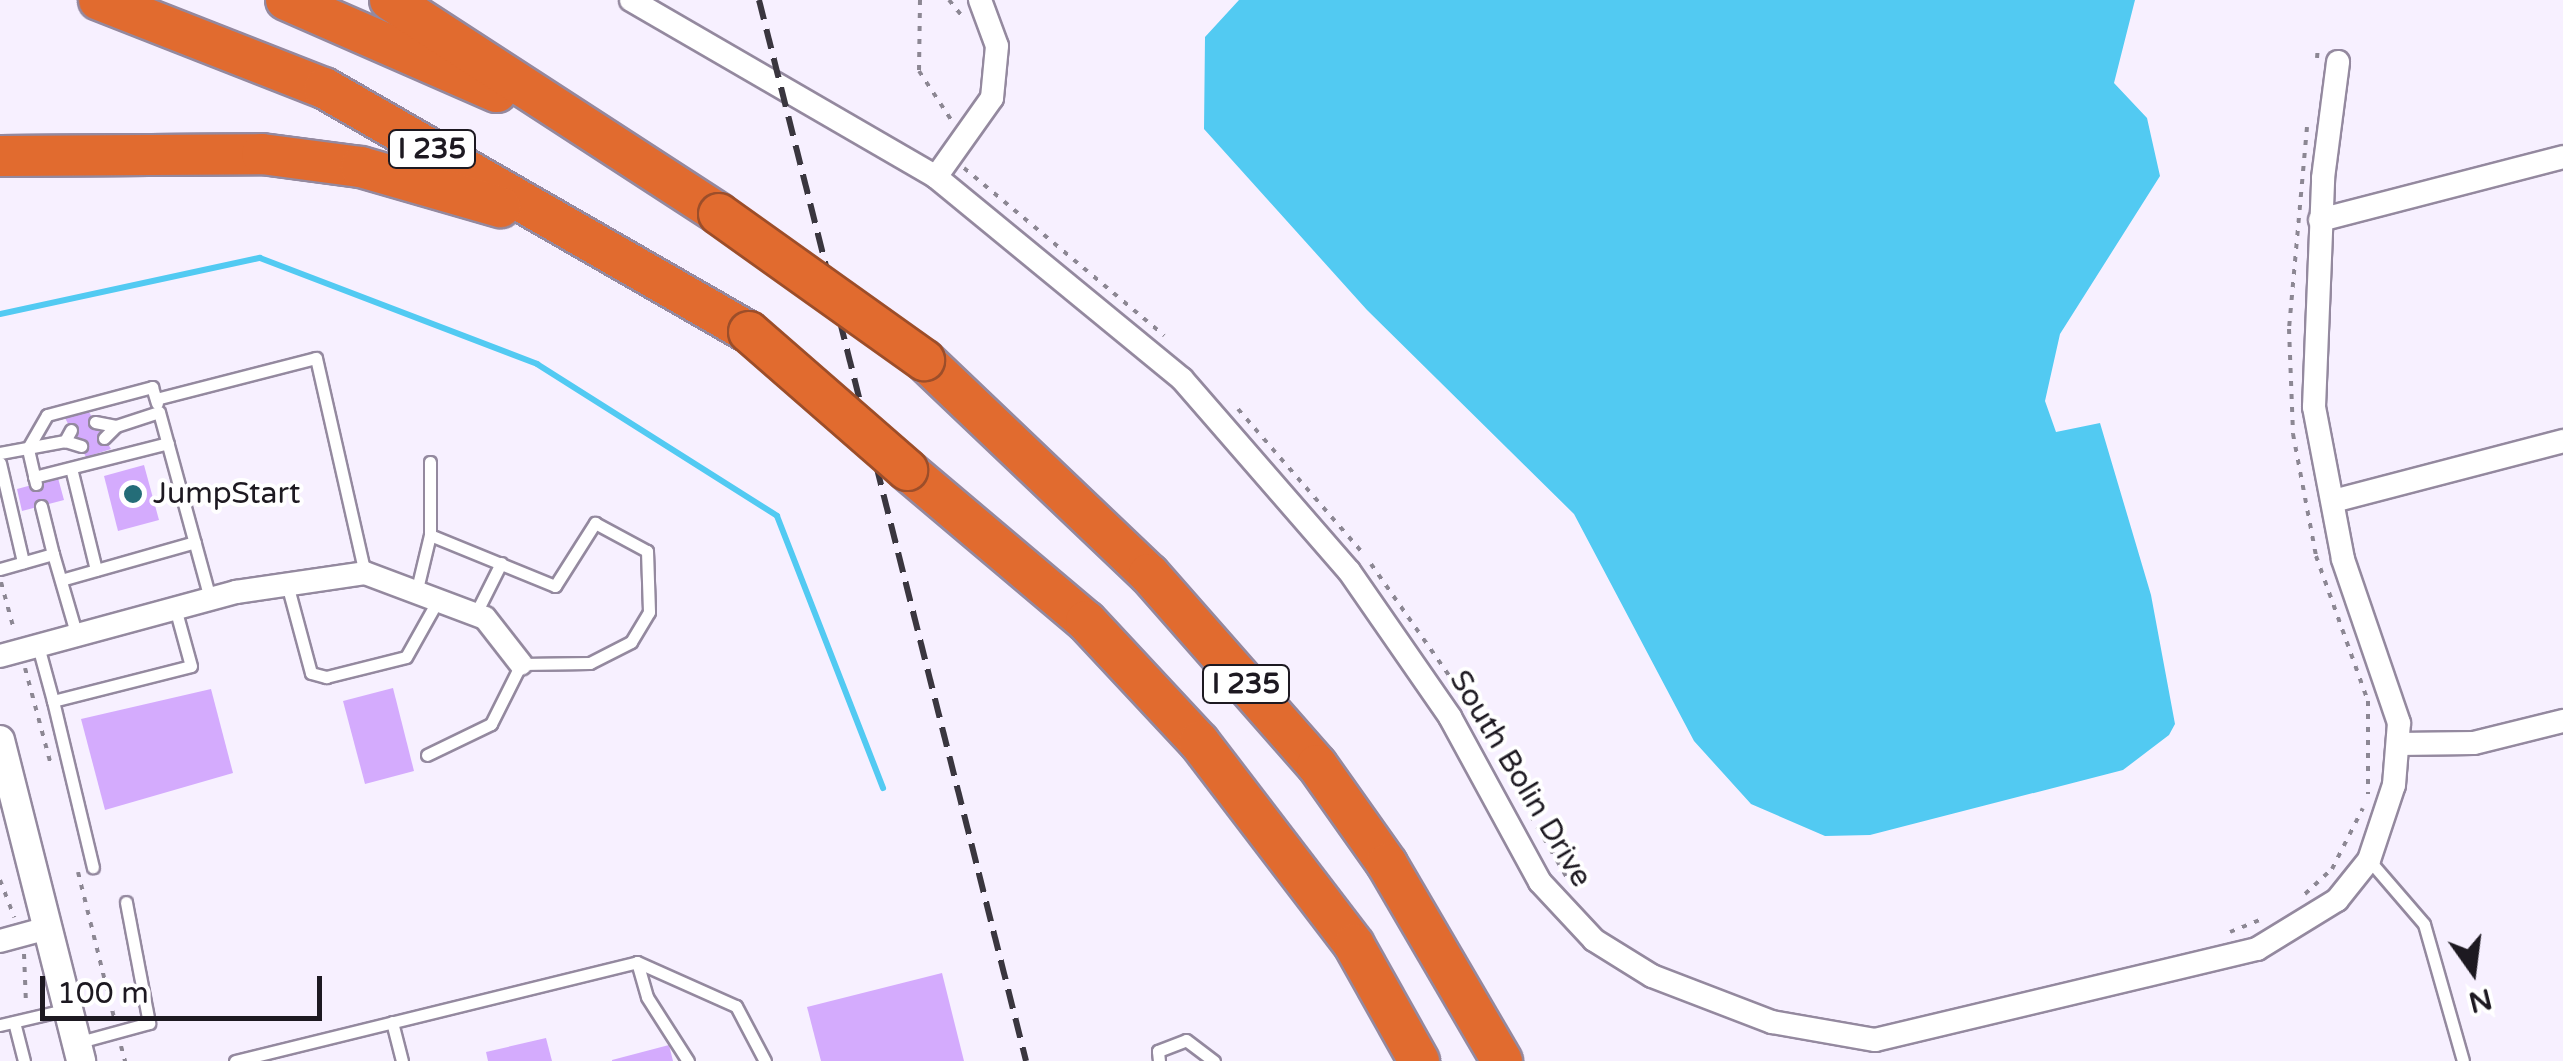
<!DOCTYPE html>
<html>
<head>
<meta charset="utf-8">
<style>
	body { margin:0 }
	#map { position:relative; width:2563px; height:1061px; overflow:hidden; background:#f7f0ff; font-family:"Varela Round",sans-serif }
	div>[style] { position:absolute }
	.water>* { inset:0; background:#52caf2 }
	.stream>* { height:6px; margin:-3px; padding:0 3px; transform-origin:3px; border-radius:3px; background:#52caf2 }
	.building>* { inset:0; background:#d4abfd }
	.path>* { height:4px; margin-top:-2px; transform-origin:0; background:repeating-linear-gradient(90deg,#8c8793 0 5px,transparent 0 13px) }
	.roads { filter:drop-shadow(2px 0 #94899f) drop-shadow(-2px 0 #94899f) drop-shadow(0 2px #94899f) drop-shadow(0 -2px #94899f) }
	.service>* { height:11px; margin:-5.5px; padding:0 5.5px; transform-origin:5.5px; border-radius:5.5px; background:#fff }
	.minor>* { height:22px; margin:-11px; padding:0 11px; transform-origin:11px; border-radius:11px; background:#fff }
	.tertiary>* { height:28px; margin:-14px; padding:0 14px; transform-origin:14px; border-radius:14px; background:#fff }
	.motorway>* { height:40px; margin:-20px; padding:0 20px; transform-origin:20px; border-radius:20px; background:#e16b2f }
	.rail>* { height:6px; margin-top:-3px; transform-origin:0; background:repeating-linear-gradient(90deg,#3a363f 0 20px,transparent 0 30px) }
	.bridges { filter:drop-shadow(2px 0 #9c4e2a) drop-shadow(-2px 0 #9c4e2a) drop-shadow(0 2px #9c4e2a) drop-shadow(0 -2px #9c4e2a) }
	.motorway-bridge>* { height:40px; margin:-20px; padding:0 20px; transform-origin:20px; border-radius:20px; background:#e16b2f }
	.dots>* { width:28px; height:28px; translate:-50% -50%; box-sizing:border-box; border:5px solid #fff; border-radius:50% }
	span { translate:-50% -50%; white-space:nowrap; text-align:center; line-height:1.15; -webkit-text-stroke:8px #fff; paint-order:stroke }
	.shield-label span { padding:2px 8px; background:#fff; border:2px solid; border-radius:8px; -webkit-text-stroke-width:0 }
	.shield-label { font-size:28px; color:#1d1921; font-weight:700 }
	.poi-label { font-size:30px; color:#1d1921 }
	.left { translate:0 -50%; text-align:left }
	.street-label { font-size:30px; color:#1d1921 }
	.north { position:absolute; left:2423px; top:921px; width:100px; height:100px; -webkit-text-stroke:8px #fff; paint-order:stroke; rotate:166deg; font-size:28px; font-weight:700; line-height:40px; text-align:center; color:#1d1921 }
	.north::after { content:''; display:block; margin:auto; width:35px; height:45px; background:#1d1921; clip-path:polygon(50% 0,100% 100%,50% 72%,0 100%) }
	.scale { position:absolute; left:40px; top:976px; width:282px; height:45px; box-sizing:border-box; border:5px solid #1d1921; border-top:0; padding-left:12px; font-size:30px; line-height:35px; white-space:nowrap; color:#1d1921; -webkit-text-stroke:8px #fff; paint-order:stroke }
</style>
</head>
<body>
<div id="map">
	<div class="water">
		<i style="clip-path:polygon(1239px 0,2135px 0,2114px 83px,2147px 118px,2160px 176px,2060px 334px,2045px 401px,2056px 432px,2100px 423px,2151px 595px,2175px 724px,2169px 735px,2123px 770px,1870px 835px,1825px 836px,1751px 804px,1694px 741px,1574px 514px,1367px 310px,1204px 129px,1205px 37px)"></i>
	</div>
	<div class="stream">
		<i style="left:0;top:314px;width:266px;rotate:-12.2deg"></i>
		<i style="left:260px;top:258px;width:297px;rotate:20.9deg"></i>
		<i style="left:537px;top:364px;width:284px;rotate:32.3deg"></i>
		<i style="left:777px;top:516px;width:292px;rotate:68.7deg"></i>
	</div>
	<div class="building">
		<i style="clip-path:polygon(89px 412px,111px 449px,86px 457px,65px 418px)"></i>
		<i style="clip-path:polygon(144px 465px,159px 520px,118px 531px,104px 476px)"></i>
		<i style="clip-path:polygon(58px 478px,64px 500px,22px 511px,17px 489px)"></i>
		<i style="clip-path:polygon(393px 688px,414px 771px,365px 784px,343px 701px)"></i>
		<i style="clip-path:polygon(211px 689px,233px 773px,105px 810px,81px 719px)"></i>
		<i style="clip-path:polygon(942px 973px,964px 1061px,821px 1061px,807px 1007px)"></i>
		<i style="clip-path:polygon(546px 1038px,552px 1061px,488px 1061px,486px 1052px)"></i>
		<i style="clip-path:polygon(669px 1045px,673px 1061px,612px 1061px,612px 1060px)"></i>
	</div>
	<div class="path">
		<i style="left:920px;top:0;width:71px;rotate:90.8deg"></i>
		<i style="left:919px;top:71px;width:60px;rotate:56.6deg"></i>
		<i style="left:949px;top:0;width:21px;rotate:51deg"></i>
		<i style="left:2317px;top:58px;width:12px;rotate:-85deg"></i>
		<i style="left:2307px;top:127px;width:203px;rotate:95.1deg"></i>
		<i style="left:2289px;top:329px;width:105px;rotate:87.8deg"></i>
		<i style="left:2293px;top:434px;width:124px;rotate:79.3deg"></i>
		<i style="left:2316px;top:556px;width:154px;rotate:70.3deg"></i>
		<i style="left:2368px;top:701px;width:93px;rotate:90deg"></i>
		<i style="left:964px;top:168px;width:261px;rotate:39.9deg"></i>
		<i style="left:1238px;top:409px;width:189px;rotate:49.1deg"></i>
		<i style="left:1371px;top:564px;width:150px;rotate:55deg"></i>
		<i style="left:1px;top:582px;width:50px;rotate:74.8deg"></i>
		<i style="left:25px;top:668px;width:100px;rotate:75deg"></i>
		<i style="left:1511px;top:782px;width:111px;rotate:59.7deg"></i>
		<i style="left:78px;top:872px;width:150px;rotate:76.1deg"></i>
		<i style="left:0;top:880px;width:40px;rotate:69deg"></i>
		<i style="left:2305px;top:894px;width:37px;rotate:-43deg"></i>
		<i style="left:2332px;top:869px;width:68px;rotate:-63.1deg"></i>
		<i style="left:2230px;top:932px;width:35px;rotate:-22deg"></i>
		<i style="left:24px;top:954px;width:49px;rotate:87.7deg"></i>
		<i style="left:121px;top:1046px;width:16px;rotate:75deg"></i>
	</div>
	<div class="roads">
		<div class="service">
			<i style="left:156px;top:399px;width:165px;rotate:-14.4deg"></i>
			<i style="left:316px;top:358px;width:221px;rotate:77.2deg"></i>
			<i style="left:95px;top:422px;width:21px;rotate:11deg"></i>
			<i style="left:116px;top:426px;width:17px;rotate:135deg"></i>
			<i style="left:116px;top:426px;width:45px;rotate:-18deg"></i>
			<i style="left:159px;top:412px;width:194px;rotate:74.7deg"></i>
			<i style="left:71px;top:430px;width:13px;rotate:119deg"></i>
			<i style="left:65px;top:441px;width:17px;rotate:17deg"></i>
			<i style="left:0;top:453px;width:66px;rotate:-10.5deg"></i>
			<i style="left:430px;top:462px;width:73px;rotate:90deg"></i>
			<i style="left:0;top:463px;width:102px;rotate:76.9deg"></i>
			<i style="left:71px;top:468px;width:105px;rotate:76.2deg"></i>
			<i style="left:34px;top:477px;width:138px;rotate:-14.2deg"></i>
			<i style="left:36px;top:484px;width:37px;rotate:-103deg"></i>
			<i style="left:28px;top:448px;width:38px;rotate:-60deg"></i>
			<i style="left:47px;top:415px;width:109px;rotate:-14.9deg"></i>
			<i style="left:152px;top:387px;width:17px;rotate:73deg"></i>
			<i style="left:41px;top:506px;width:49px;rotate:76deg"></i>
			<i style="left:0;top:569px;width:55px;rotate:-15.8deg"></i>
			<i style="left:53px;top:554px;width:85px;rotate:73.7deg"></i>
			<i style="left:61px;top:580px;width:139px;rotate:-15.8deg"></i>
			<i style="left:287px;top:584px;width:92px;rotate:74.9deg"></i>
			<i style="left:311px;top:673px;width:16px;rotate:15deg"></i>
			<i style="left:326px;top:677px;width:82px;rotate:-14deg"></i>
			<i style="left:406px;top:657px;width:65px;rotate:-60.7deg"></i>
			<i style="left:417px;top:589px;width:56px;rotate:-76.5deg"></i>
			<i style="left:430px;top:535px;width:135px;rotate:22.2deg"></i>
			<i style="left:555px;top:586px;width:75px;rotate:-57.6deg"></i>
			<i style="left:595px;top:523px;width:59px;rotate:28.3deg"></i>
			<i style="left:647px;top:551px;width:61px;rotate:88.1deg"></i>
			<i style="left:649px;top:612px;width:35px;rotate:121deg"></i>
			<i style="left:631px;top:642px;width:46px;rotate:152.9deg"></i>
			<i style="left:590px;top:663px;width:69px;rotate:179.2deg"></i>
			<i style="left:521px;top:664px;width:67px;rotate:116.6deg"></i>
			<i style="left:491px;top:724px;width:71px;rotate:154.2deg"></i>
			<i style="left:476px;top:613px;width:56px;rotate:-63.4deg"></i>
			<i style="left:38px;top:646px;width:57px;rotate:74.7deg"></i>
			<i style="left:53px;top:701px;width:142px;rotate:-14.2deg"></i>
			<i style="left:191px;top:666px;width:60px;rotate:-105.4deg"></i>
			<i style="left:53px;top:701px;width:171px;rotate:76.5deg"></i>
			<i style="left:2369px;top:860px;width:84px;rotate:49.3deg"></i>
			<i style="left:2424px;top:924px;width:142px;rotate:74.1deg"></i>
			<i style="left:637px;top:962px;width:36px;rotate:74deg"></i>
			<i style="left:647px;top:997px;width:76px;rotate:57.4deg"></i>
			<i style="left:14px;top:1022px;width:40px;rotate:75.6deg"></i>
			<i style="left:392px;top:1022px;width:40px;rotate:75.6deg"></i>
			<i style="left:0;top:1025px;width:70px;rotate:-13.2deg"></i>
			<i style="left:76px;top:1043px;width:76px;rotate:-15.3deg"></i>
			<i style="left:149px;top:1023px;width:123px;rotate:-100.8deg"></i>
			<i style="left:235px;top:1061px;width:414px;rotate:-13.8deg"></i>
			<i style="left:637px;top:962px;width:108px;rotate:24deg"></i>
			<i style="left:736px;top:1006px;width:62px;rotate:62.2deg"></i>
			<i style="left:1159px;top:1061px;width:10px;rotate:-96deg"></i>
			<i style="left:1158px;top:1051px;width:30px;rotate:-21deg"></i>
			<i style="left:1186px;top:1040px;width:35px;rotate:37deg"></i>
		</div>
		<div class="minor">
			<i style="left:631px;top:0;width:353px;rotate:30.1deg"></i>
			<i style="left:936px;top:177px;width:318px;rotate:39.4deg"></i>
			<i style="left:1182px;top:379px;width:254px;rotate:49deg"></i>
			<i style="left:1349px;top:571px;width:178px;rotate:55.3deg"></i>
			<i style="left:1450px;top:717px;width:188px;rotate:61.4deg"></i>
			<i style="left:1540px;top:882px;width:79px;rotate:47deg"></i>
			<i style="left:1594px;top:940px;width:68px;rotate:31.8deg"></i>
			<i style="left:1652px;top:976px;width:129px;rotate:21deg"></i>
			<i style="left:1772px;top:1022px;width:105px;rotate:9.9deg"></i>
			<i style="left:1875px;top:1040px;width:393px;rotate:-13.4deg"></i>
			<i style="left:2257px;top:949px;width:94px;rotate:-31.5deg"></i>
			<i style="left:2337px;top:900px;width:51px;rotate:-51.3deg"></i>
			<i style="left:2369px;top:860px;width:79px;rotate:-71.6deg"></i>
			<i style="left:2394px;top:785px;width:62px;rotate:-85.4deg"></i>
			<i style="left:2399px;top:723px;width:173px;rotate:-108.9deg"></i>
			<i style="left:2343px;top:559px;width:155px;rotate:-100.8deg"></i>
			<i style="left:2314px;top:407px;width:229px;rotate:-87.7deg"></i>
			<i style="left:2323px;top:178px;width:117px;rotate:-82.6deg"></i>
			<i style="left:936px;top:177px;width:97px;rotate:-54.7deg"></i>
			<i style="left:992px;top:98px;width:52px;rotate:-84.5deg"></i>
			<i style="left:997px;top:46px;width:49px;rotate:-110.3deg"></i>
			<i style="left:2320px;top:220px;width:251px;rotate:-14.5deg"></i>
			<i style="left:2333px;top:501px;width:238px;rotate:-14.6deg"></i>
			<i style="left:0;top:656px;width:245px;rotate:-15.2deg"></i>
			<i style="left:236px;top:592px;width:130px;rotate:-8.4deg"></i>
			<i style="left:365px;top:573px;width:128px;rotate:20.6deg"></i>
			<i style="left:485px;top:618px;width:58px;rotate:52deg"></i>
			<i style="left:2398px;top:744px;width:76px;rotate:-0.8deg"></i>
			<i style="left:2474px;top:743px;width:92px;rotate:-13.9deg"></i>
			<i style="left:0;top:941px;width:50px;rotate:-15.2deg"></i>
		</div>
		<div class="tertiary">
			<i style="left:0;top:740px;width:331px;rotate:75.8deg"></i>
		</div>
		<div class="motorway">
			<i style="left:99px;top:0;width:242px;rotate:21.4deg"></i>
			<i style="left:324px;top:88px;width:490px;rotate:29.9deg"></i>
			<i style="left:286px;top:0;width:230px;rotate:23.6deg"></i>
			<i style="left:390px;top:0;width:392px;rotate:33deg"></i>
			<i style="left:0;top:156px;width:262px;rotate:-0.4deg"></i>
			<i style="left:262px;top:154px;width:100px;rotate:7.5deg"></i>
			<i style="left:361px;top:167px;width:145px;rotate:16.1deg"></i>
			<i style="left:924px;top:360px;width:311px;rotate:43.6deg"></i>
			<i style="left:1149px;top:574px;width:254px;rotate:48.7deg"></i>
			<i style="left:1317px;top:765px;width:121px;rotate:54.7deg"></i>
			<i style="left:1387px;top:864px;width:228px;rotate:59.7deg"></i>
			<i style="left:907px;top:470px;width:234px;rotate:40.2deg"></i>
			<i style="left:1086px;top:621px;width:166px;rotate:47deg"></i>
			<i style="left:1199px;top:742px;width:255px;rotate:52.6deg"></i>
			<i style="left:1354px;top:945px;width:133px;rotate:60.7deg"></i>
		</div>
	</div>
	<div class="rail">
		<i style="left:759px;top:0;width:1094px;rotate:75.87deg"></i>
	</div>
	<div class="bridges">
		<div class="motorway-bridge">
			<i style="left:719px;top:214px;width:252px;rotate:35.5deg"></i>
			<i style="left:749px;top:332px;width:210px;rotate:41.1deg"></i>
		</div>
	</div>
	<div class="dots">
		<i style="left:133px;top:494px;background:#246d78"></i>
	</div>
	<div class="shield-label">
		<span style="left:432px;top:149px">I 235</span>
		<span style="left:1246px;top:684px">I 235</span>
	</div>
	<div class="poi-label">
		<span class="left" style="left:153px;top:494px">JumpStart</span>
	</div>
	<div class="street-label">
		<span style="left:1520px;top:779px;rotate:59deg">South Bolin Drive</span>
	</div>
	<div class="north">N</div>
	<div class="scale">100 m</div>
</div>
</body>
</html>
